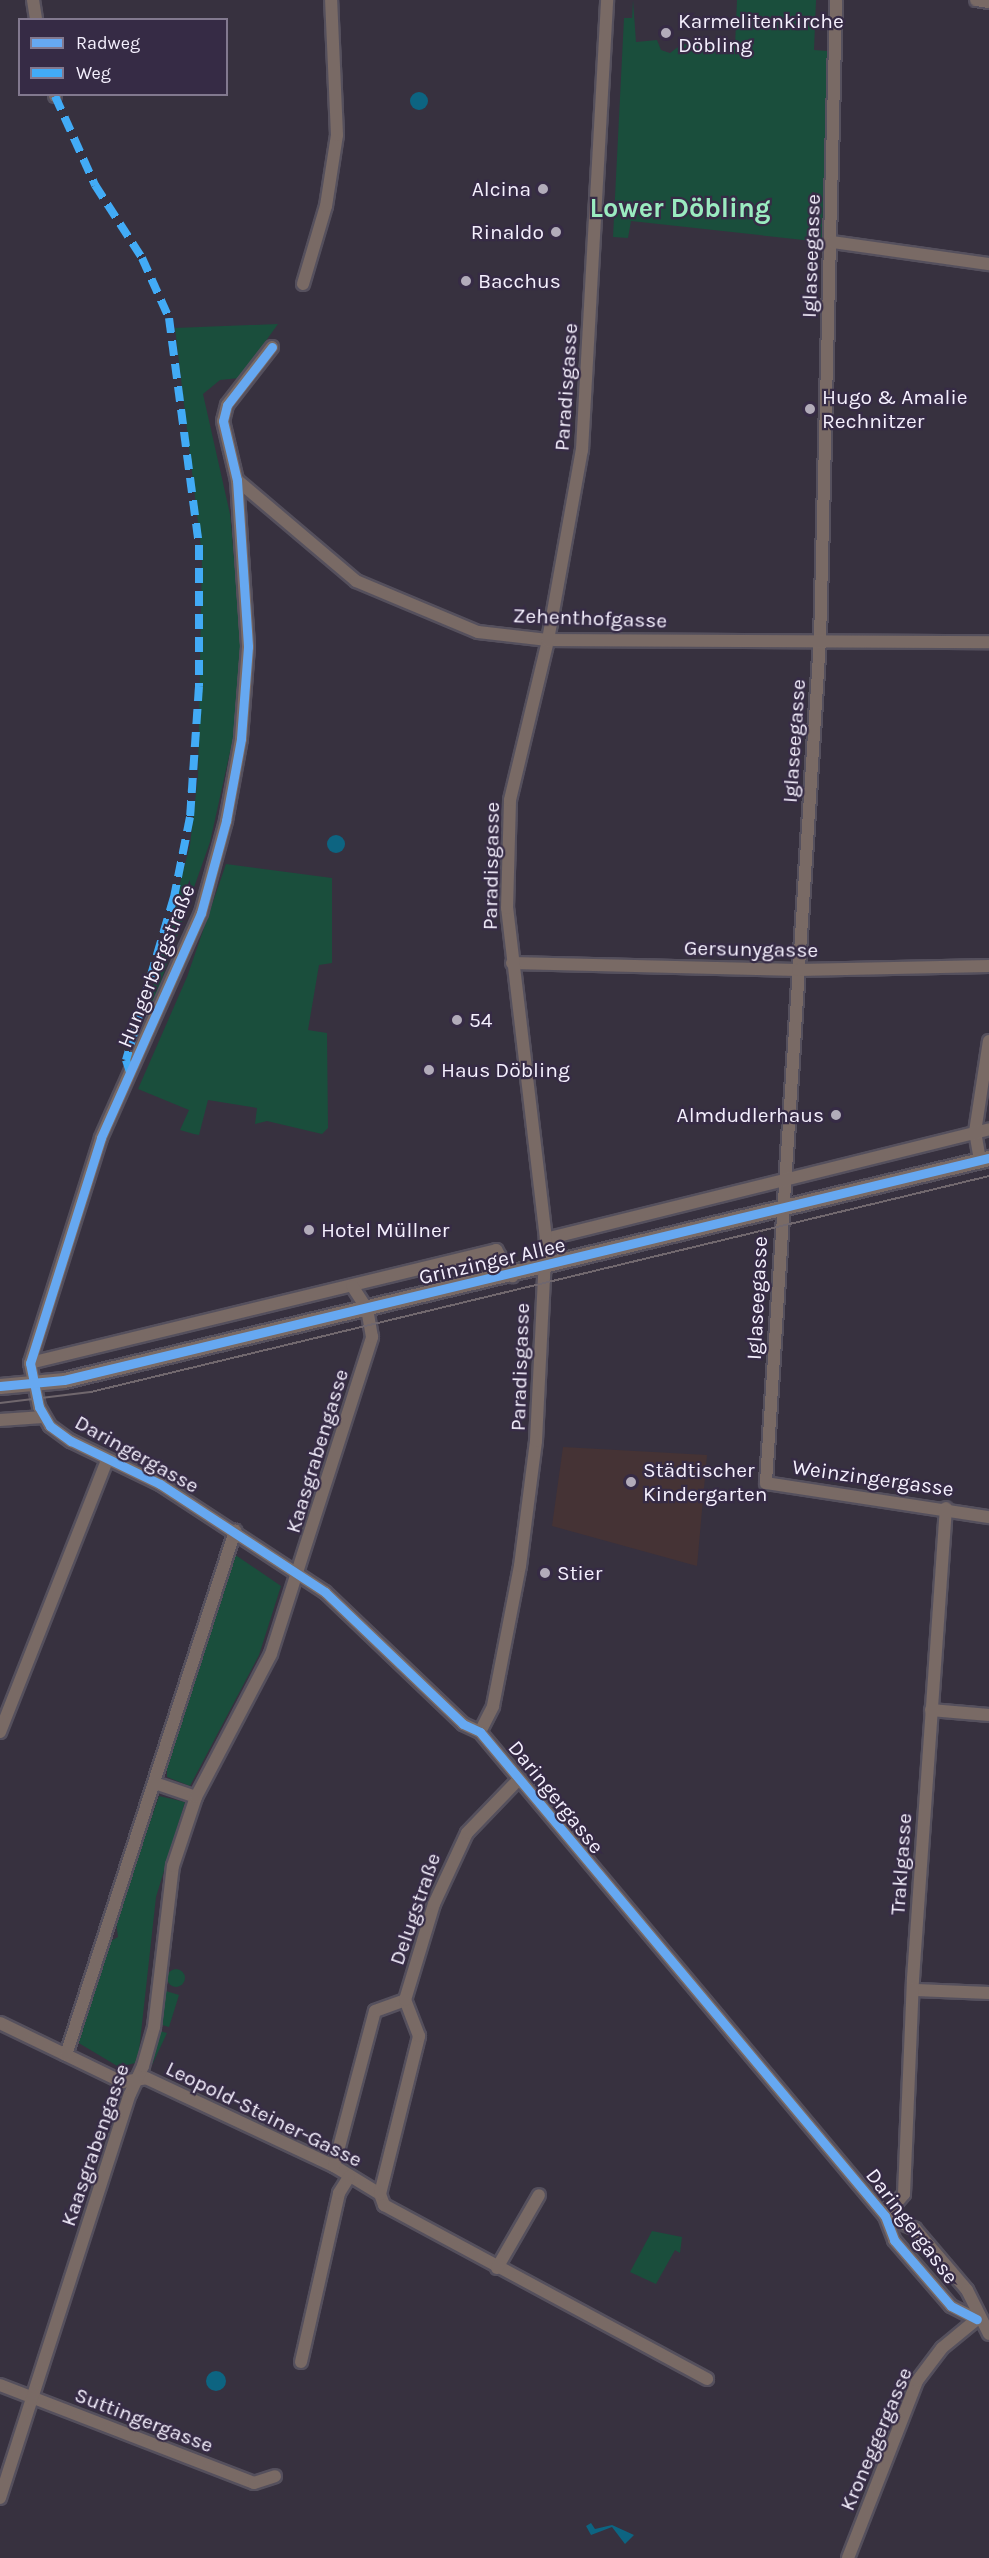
<!DOCTYPE html>
<html>
<head>
<meta charset="utf-8">
<style>
	body { margin:0 }
	#map { position:relative; width:989px; height:2558px; overflow:hidden; background:#37313f; font-family:Karla,sans-serif }
	div>[style] { position:absolute }
	.education>* { inset:0; background:#453335 }
	.green>* { inset:0; background:#1a4e3c }
	.round { border-radius:50% }
	.water>* { inset:0; background:#0d6481 }
	.roads { filter:drop-shadow(2px 0 #55505d) drop-shadow(-2px 0 #55505d) drop-shadow(0 2px #55505d) drop-shadow(0 -2px #55505d) }
	.minor>* { height:12px; margin:-6px; padding:0 6px; transform-origin:6px; border-radius:6px; background:#796a65 }
	.tertiary>* { height:15px; margin:-7.5px; padding:0 7.5px; transform-origin:7.5px; border-radius:7.5px; background:#796a65 }
	.tram>* { height:1.5px; margin:-0.75px; padding:0 0.75px; transform-origin:0.75px; border-radius:0.75px; background:#70676d }
	.quiet>* { height:8px; margin-top:-4px; transform-origin:0; background:repeating-linear-gradient(90deg,#42abf6 0 15px,transparent 0 23px) }
	.cycleway>* { height:9px; margin:-4.5px; padding:0 4.5px; transform-origin:4.5px; border-radius:4.5px; background:#66a8f1 }
	.dots>* { width:16px; height:16px; translate:-50% -50%; box-sizing:border-box; border:3px solid #362b45; border-radius:50% }
	span { translate:-50% -50%; white-space:nowrap; text-align:center; line-height:1.15; -webkit-text-stroke:4.5px #362b45; paint-order:stroke }
	.poi-label { font-size:21px; color:#f4effd }
	.left { translate:0 -50%; text-align:left }
	.right { translate:-100% -50%; text-align:right }
	.street-label { font-size:21px; color:#f4effd }
	.district-label { font-size:27px; color:#9aebc0; font-weight:700 }
	.legend { position:absolute; left:18px; top:18px; width:210px; height:78px; box-sizing:border-box; background:#362b45; border:2px solid #82798f; margin:0; padding:8px 10px; list-style:none; font-size:18px; color:#f4effd }
	.legend li { display:flex; align-items:center; gap:12px; height:30px }
	.legend b { width:30px; border:2px solid #82798f }
</style>
</head>
<body>
<div id="map">
	<div class="education">
		<i style="clip-path:polygon(563px 1447px,707px 1455px,697px 1566px,552px 1526px)"></i>
	</div>
	<div class="green">
		<i style="clip-path:polygon(633px 0,636px 42px,657px 40px,661px 50px,670px 53px,682px 44px,735px 46px,737px 0,816px 0,814px 50px,828px 51px,822px 242px,631px 221px,628px 238px,613px 237px,624px 18px,632px 18px)"></i>
		<i style="clip-path:polygon(278px 324px,239px 378px,220px 380px,203px 394px,230px 514px,241px 636px,234px 734px,210px 842px,135px 1055px,190px 845px,198px 776px,202px 556px,175px 328px)"></i>
		<i style="clip-path:polygon(226px 864px,332px 878px,332px 963px,319px 965px,308px 1030px,327px 1033px,328px 1128px,322px 1134px,267px 1121px,255px 1124px,257px 1108px,208px 1100px,199px 1135px,194px 1134px,180px 1130px,189px 1110px,138px 1089px,187px 977px)"></i>
		<i style="clip-path:polygon(234px 1554px,281px 1586px,259px 1655px,190px 1786px,167px 1777px,167px 1764px)"></i>
		<i style="clip-path:polygon(159px 1796px,185px 1802px,156px 1897px,139px 2051px,135px 2063px,119px 2067px,77px 2042px,109px 1942px,118px 1937px,116px 1921px)"></i>
		<i class="round" style="left:167px;top:1969px;width:18px;height:18px"></i>
		<i style="clip-path:polygon(166px 1991px,179px 1995px,169px 2027px,162px 2025px)"></i>
		<i style="clip-path:polygon(160px 2031px,167px 2033px,152px 2065px,150px 2064px)"></i>
		<i style="clip-path:polygon(652px 2231px,682px 2237px,680px 2253px,675px 2250px,656px 2284px,630px 2272px)"></i>
	</div>
	<div class="water">
		<i class="round" style="left:410px;top:92px;width:18px;height:18px"></i>
		<i class="round" style="left:327px;top:835px;width:18px;height:18px"></i>
		<i class="round" style="left:206px;top:2371px;width:20px;height:20px"></i>
		<i style="clip-path:polygon(591px 2523px,595px 2529px,612px 2525px,634px 2535px,625px 2544px,612px 2527px,591px 2535px,586px 2526px)"></i>
	</div>
	<div class="roads">
		<div class="minor">
			<i style="left:33px;top:0;width:20px;rotate:81deg"></i>
			<i style="left:836px;top:0;width:640px;rotate:91.43deg"></i>
			<i style="left:820px;top:640px;width:845px;rotate:93.67deg"></i>
			<i style="left:766px;top:1483px;width:226px;rotate:8.7deg"></i>
			<i style="left:976px;top:0;width:13px;rotate:9deg"></i>
			<i style="left:55px;top:94px;width:2px;rotate:90deg"></i>
			<i style="left:832px;top:242px;width:159px;rotate:8deg"></i>
			<i style="left:303px;top:284px;width:81px;rotate:-73.6deg"></i>
			<i style="left:326px;top:206px;width:72px;rotate:-81.2deg"></i>
			<i style="left:337px;top:135px;width:135px;rotate:-92.5deg"></i>
			<i style="left:272px;top:347px;width:73px;rotate:127.8deg"></i>
			<i style="left:227px;top:405px;width:16px;rotate:104deg"></i>
			<i style="left:223px;top:421px;width:61px;rotate:76.7deg"></i>
			<i style="left:237px;top:480px;width:167px;rotate:86.2deg"></i>
			<i style="left:248px;top:647px;width:92px;rotate:94.4deg"></i>
			<i style="left:241px;top:739px;width:83px;rotate:100.4deg"></i>
			<i style="left:226px;top:821px;width:95px;rotate:105.2deg"></i>
			<i style="left:201px;top:913px;width:246px;rotate:114deg"></i>
			<i style="left:101px;top:1138px;width:236px;rotate:107.5deg"></i>
			<i style="left:30px;top:1363px;width:45px;rotate:78.4deg"></i>
			<i style="left:39px;top:1407px;width:22px;rotate:60deg"></i>
			<i style="left:50px;top:1426px;width:26px;rotate:36deg"></i>
			<i style="left:71px;top:1441px;width:99px;rotate:25.8deg"></i>
			<i style="left:160px;top:1484px;width:197px;rotate:33.2deg"></i>
			<i style="left:325px;top:1592px;width:191px;rotate:43.7deg"></i>
			<i style="left:463px;top:1724px;width:19px;rotate:25deg"></i>
			<i style="left:480px;top:1732px;width:631px;rotate:50.08deg"></i>
			<i style="left:885px;top:2216px;width:26px;rotate:69deg"></i>
			<i style="left:894px;top:2240px;width:87px;rotate:49.2deg"></i>
			<i style="left:951px;top:2306px;width:29px;rotate:27deg"></i>
			<i style="left:237px;top:480px;width:156px;rotate:40.3deg"></i>
			<i style="left:356px;top:581px;width:132px;rotate:22.7deg"></i>
			<i style="left:478px;top:632px;width:70px;rotate:6.5deg"></i>
			<i style="left:548px;top:640px;width:441px;rotate:0.3deg"></i>
			<i style="left:512px;top:963px;width:286px;rotate:1.4deg"></i>
			<i style="left:798px;top:970px;width:191px;rotate:-1.2deg"></i>
			<i style="left:980px;top:1160px;width:28px;rotate:-100deg"></i>
			<i style="left:975px;top:1132px;width:92px;rotate:-81.3deg"></i>
			<i style="left:546px;top:1239px;width:456px;rotate:-13.9deg"></i>
			<i style="left:30px;top:1363px;width:480px;rotate:-13.6deg"></i>
			<i style="left:496px;top:1250px;width:31px;rotate:58deg"></i>
			<i style="left:0;top:1420px;width:43px;rotate:-4deg"></i>
			<i style="left:931px;top:1710px;width:58px;rotate:4.9deg"></i>
			<i style="left:0;top:1732px;width:292px;rotate:-68.5deg"></i>
			<i style="left:480px;top:1732px;width:29px;rotate:-63deg"></i>
			<i style="left:493px;top:1706px;width:143px;rotate:-79.1deg"></i>
			<i style="left:520px;top:1566px;width:126px;rotate:-82.7deg"></i>
			<i style="left:536px;top:1441px;width:202px;rotate:-87.2deg"></i>
			<i style="left:546px;top:1239px;width:333px;rotate:-96.7deg"></i>
			<i style="left:507px;top:908px;width:108px;rotate:-88.4deg"></i>
			<i style="left:510px;top:800px;width:164px;rotate:-76.6deg"></i>
			<i style="left:548px;top:640px;width:193px;rotate:-79.9deg"></i>
			<i style="left:582px;top:450px;width:451px;rotate:-86.8deg"></i>
			<i style="left:155px;top:1783px;width:43px;rotate:18.9deg"></i>
			<i style="left:916px;top:1990px;width:73px;rotate:2.4deg"></i>
			<i style="left:0;top:2023px;width:136px;rotate:25.8deg"></i>
			<i style="left:122px;top:2082px;width:24px;rotate:-9deg"></i>
			<i style="left:146px;top:2078px;width:208px;rotate:25.1deg"></i>
			<i style="left:334px;top:2166px;width:54px;rotate:31.3deg"></i>
			<i style="left:380px;top:2194px;width:12px;rotate:70deg"></i>
			<i style="left:384px;top:2205px;width:367px;rotate:28.3deg"></i>
			<i style="left:66px;top:2055px;width:551px;rotate:-72.12deg"></i>
			<i style="left:334px;top:2166px;width:160px;rotate:-75.2deg"></i>
			<i style="left:375px;top:2011px;width:32px;rotate:-20deg"></i>
			<i style="left:380px;top:2194px;width:163px;rotate:-76.1deg"></i>
			<i style="left:419px;top:2036px;width:39px;rotate:-111deg"></i>
			<i style="left:405px;top:2000px;width:100px;rotate:-73.2deg"></i>
			<i style="left:434px;top:1904px;width:78px;rotate:-65.1deg"></i>
			<i style="left:467px;top:1833px;width:72px;rotate:-46.1deg"></i>
			<i style="left:885px;top:2216px;width:29px;rotate:-49deg"></i>
			<i style="left:904px;top:2194px;width:215px;rotate:-87.6deg"></i>
			<i style="left:913px;top:1979px;width:472px;rotate:-86deg"></i>
			<i style="left:885px;top:2216px;width:33px;rotate:23deg"></i>
			<i style="left:915px;top:2229px;width:80px;rotate:49.6deg"></i>
			<i style="left:967px;top:2290px;width:49px;rotate:63.4deg"></i>
			<i style="left:497px;top:2268px;width:84px;rotate:-60.1deg"></i>
			<i style="left:301px;top:2362px;width:173px;rotate:-77.3deg"></i>
			<i style="left:339px;top:2193px;width:19px;rotate:-58deg"></i>
			<i style="left:0;top:2385px;width:272px;rotate:21.1deg"></i>
			<i style="left:254px;top:2483px;width:22px;rotate:-18deg"></i>
			<i style="left:0;top:2498px;width:424px;rotate:-72.2deg"></i>
			<i style="left:130px;top:2094px;width:31px;rotate:-65deg"></i>
			<i style="left:143px;top:2066px;width:41px;rotate:-74.2deg"></i>
			<i style="left:154px;top:2027px;width:162px;rotate:-83.3deg"></i>
			<i style="left:173px;top:1866px;width:73px;rotate:-71.6deg"></i>
			<i style="left:196px;top:1797px;width:161px;rotate:-62.3deg"></i>
			<i style="left:271px;top:1654px;width:333px;rotate:-72.3deg"></i>
			<i style="left:372px;top:1337px;width:28px;rotate:-100deg"></i>
			<i style="left:367px;top:1309px;width:27px;rotate:-123deg"></i>
			<i style="left:848px;top:2558px;width:190px;rotate:-68.7deg"></i>
			<i style="left:917px;top:2381px;width:41px;rotate:-52.9deg"></i>
			<i style="left:942px;top:2348px;width:45px;rotate:-39.6deg"></i>
		</div>
		<div class="tertiary">
			<i style="left:0;top:1386px;width:64px;rotate:-5.4deg"></i>
			<i style="left:64px;top:1380px;width:951px;rotate:-13.5deg"></i>
		</div>
	</div>
	<div class="tram">
		<i style="left:0;top:1403px;width:92px;rotate:-6.9deg"></i>
		<i style="left:91px;top:1392px;width:924px;rotate:-13.52deg"></i>
	</div>
	<div class="quiet">
		<i style="left:55px;top:96px;width:98px;rotate:65.8deg"></i>
		<i style="left:95px;top:185px;width:87px;rotate:57.2deg"></i>
		<i style="left:142px;top:258px;width:66px;rotate:65.8deg"></i>
		<i style="left:169px;top:318px;width:229px;rotate:82.5deg"></i>
		<i style="left:199px;top:545px;width:141px;rotate:90deg"></i>
		<i style="left:199px;top:686px;width:131px;rotate:93.9deg"></i>
		<i style="left:190px;top:817px;width:82px;rotate:101.3deg"></i>
		<i style="left:174px;top:897px;width:170px;rotate:106.4deg"></i>
		<i style="left:126px;top:1060px;width:13px;rotate:72deg"></i>
	</div>
	<div class="cycleway">
		<i style="left:272px;top:347px;width:73px;rotate:127.8deg"></i>
		<i style="left:227px;top:405px;width:16px;rotate:104deg"></i>
		<i style="left:223px;top:421px;width:61px;rotate:76.7deg"></i>
		<i style="left:237px;top:480px;width:167px;rotate:86.2deg"></i>
		<i style="left:248px;top:647px;width:92px;rotate:94.4deg"></i>
		<i style="left:241px;top:739px;width:83px;rotate:100.4deg"></i>
		<i style="left:226px;top:821px;width:95px;rotate:105.2deg"></i>
		<i style="left:201px;top:913px;width:246px;rotate:114deg"></i>
		<i style="left:101px;top:1138px;width:236px;rotate:107.5deg"></i>
		<i style="left:30px;top:1363px;width:45px;rotate:78.4deg"></i>
		<i style="left:39px;top:1407px;width:22px;rotate:60deg"></i>
		<i style="left:50px;top:1426px;width:26px;rotate:36deg"></i>
		<i style="left:71px;top:1441px;width:99px;rotate:25.8deg"></i>
		<i style="left:160px;top:1484px;width:197px;rotate:33.2deg"></i>
		<i style="left:325px;top:1592px;width:191px;rotate:43.7deg"></i>
		<i style="left:463px;top:1724px;width:19px;rotate:25deg"></i>
		<i style="left:480px;top:1732px;width:631px;rotate:50.08deg"></i>
		<i style="left:885px;top:2216px;width:26px;rotate:69deg"></i>
		<i style="left:894px;top:2240px;width:87px;rotate:49.2deg"></i>
		<i style="left:951px;top:2306px;width:29px;rotate:27deg"></i>
		<i style="left:0;top:1386px;width:64px;rotate:-5.4deg"></i>
		<i style="left:64px;top:1380px;width:951px;rotate:-13.5deg"></i>
	</div>
	<div class="dots">
		<i style="left:666px;top:33px;background:#b2acba"></i>
		<i style="left:543px;top:189px;background:#b2acba"></i>
		<i style="left:556px;top:232px;background:#b2acba"></i>
		<i style="left:466px;top:281px;background:#b2acba"></i>
		<i style="left:810px;top:409px;background:#b2acba"></i>
		<i style="left:457px;top:1020px;background:#b2acba"></i>
		<i style="left:429px;top:1070px;background:#b2acba"></i>
		<i style="left:836px;top:1115px;background:#b2acba"></i>
		<i style="left:309px;top:1230px;background:#b2acba"></i>
		<i style="left:631px;top:1482px;background:#b2acba"></i>
		<i style="left:545px;top:1573px;background:#b2acba"></i>
	</div>
	<div class="poi-label">
		<span class="left" style="left:678px;top:33px">Karmelitenkirche<br>Döbling</span>
		<span class="right" style="left:531px;top:189px">Alcina</span>
		<span class="right" style="left:544px;top:232px">Rinaldo</span>
		<span class="left" style="left:478px;top:281px">Bacchus</span>
		<span class="left" style="left:822px;top:409px">Hugo &amp; Amalie<br>Rechnitzer</span>
		<span class="left" style="left:469px;top:1020px">54</span>
		<span class="left" style="left:441px;top:1070px">Haus Döbling</span>
		<span class="right" style="left:824px;top:1115px">Almdudlerhaus</span>
		<span class="left" style="left:321px;top:1230px">Hotel Müllner</span>
		<span class="left" style="left:643px;top:1482px">Städtischer<br>Kindergarten</span>
		<span class="left" style="left:557px;top:1573px">Stier</span>
	</div>
	<div class="street-label">
		<span style="left:811px;top:256px;rotate:-88deg">Iglaseegasse</span>
		<span style="left:566px;top:387px;rotate:-86deg">Paradisgasse</span>
		<span style="left:590px;top:618px;rotate:2deg">Zehenthofgasse</span>
		<span style="left:794px;top:741px;rotate:-86deg">Iglaseegasse</span>
		<span style="left:491px;top:866px;rotate:-89deg">Paradisgasse</span>
		<span style="left:751px;top:949px;rotate:1deg">Gersunygasse</span>
		<span style="left:156px;top:966px;rotate:-68deg">Hungerbergstraße</span>
		<span style="left:492px;top:1261px;rotate:-13deg">Grinzinger Allee</span>
		<span style="left:757px;top:1298px;rotate:-87deg">Iglaseegasse</span>
		<span style="left:520px;top:1367px;rotate:-88deg">Paradisgasse</span>
		<span style="left:317px;top:1451px;rotate:-73deg">Kaasgrabengasse</span>
		<span style="left:137px;top:1454px;rotate:29deg">Daringergasse</span>
		<span style="left:873px;top:1478px;rotate:8deg">Weinzingergasse</span>
		<span style="left:556px;top:1797px;rotate:51deg">Daringergasse</span>
		<span style="left:901px;top:1864px;rotate:-86deg">Traklgasse</span>
		<span style="left:415px;top:1909px;rotate:-71deg">Delugstraße</span>
		<span style="left:264px;top:2114px;rotate:26deg">Leopold-Steiner-Gasse</span>
		<span style="left:95px;top:2145px;rotate:-71deg">Kaasgrabengasse</span>
		<span style="left:912px;top:2226px;rotate:53deg">Daringergasse</span>
		<span style="left:144px;top:2420px;rotate:21deg">Suttingergasse</span>
		<span style="left:876px;top:2439px;rotate:-67deg">Kroneggergasse</span>
	</div>
	<div class="district-label">
		<span style="left:680px;top:209px">Lower Döbling</span>
	</div>
	<ul class="legend">
	<li><b style="height:8px;background:#66a8f1"></b>Radweg</li>
	<li><b style="height:8px;background:#42abf6"></b>Weg</li>
	</ul>
</div>
</body>
</html>
